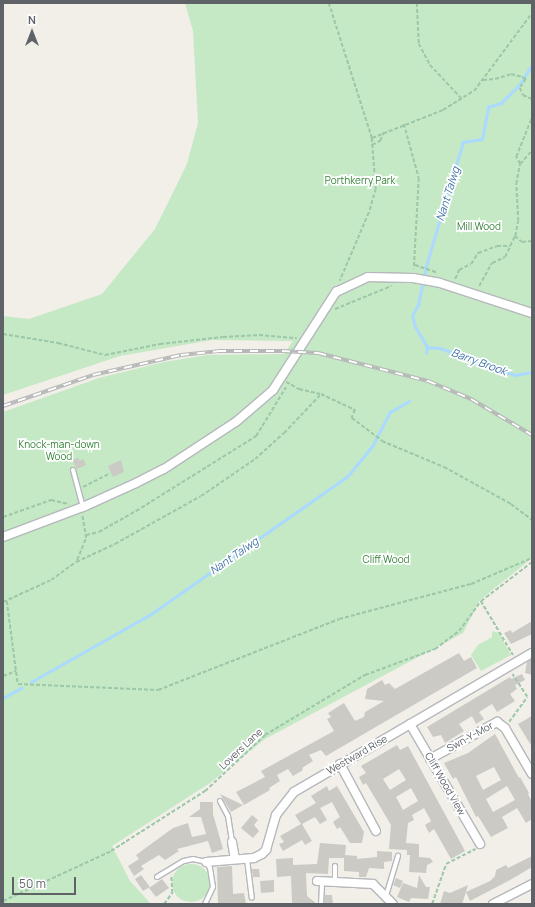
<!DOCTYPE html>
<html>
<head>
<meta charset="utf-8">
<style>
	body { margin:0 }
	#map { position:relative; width:535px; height:907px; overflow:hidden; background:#f1efe8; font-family:Manrope,sans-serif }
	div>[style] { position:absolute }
	.green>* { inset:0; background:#c5e8c5 }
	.round { border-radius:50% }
	.stream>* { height:2.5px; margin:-1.25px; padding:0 1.25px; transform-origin:1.25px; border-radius:1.25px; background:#aadaff }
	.building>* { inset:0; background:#cccac5 }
	.path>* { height:1.5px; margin-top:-0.75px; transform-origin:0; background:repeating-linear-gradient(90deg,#9cc7a9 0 4px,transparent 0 6px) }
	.roads { filter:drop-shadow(1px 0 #b5b8bc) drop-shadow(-1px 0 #b5b8bc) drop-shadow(0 1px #b5b8bc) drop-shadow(0 -1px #b5b8bc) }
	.lane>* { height:4px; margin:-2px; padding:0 2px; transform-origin:2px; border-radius:2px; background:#fff }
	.street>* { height:8px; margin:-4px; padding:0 4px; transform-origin:4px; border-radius:4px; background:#fff }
	.rail>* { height:4px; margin-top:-2px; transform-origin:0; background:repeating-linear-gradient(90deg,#fff 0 8px,#b6b7b8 0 16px); box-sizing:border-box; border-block:1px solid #b6b7b8 }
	span { translate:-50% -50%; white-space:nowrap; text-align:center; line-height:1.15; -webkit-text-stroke:3.5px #fff; paint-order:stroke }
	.park-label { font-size:10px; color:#348238 }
	.street-label { font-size:10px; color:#5f6368 }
	.water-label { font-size:11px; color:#4174aa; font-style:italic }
	.frame { position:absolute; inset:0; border:4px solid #5f6368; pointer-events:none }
	.north { position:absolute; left:12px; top:12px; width:40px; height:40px; -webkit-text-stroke:3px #fff; paint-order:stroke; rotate:0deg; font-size:11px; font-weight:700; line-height:16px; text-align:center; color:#5f6368 }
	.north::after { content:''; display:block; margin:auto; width:14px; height:18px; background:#5f6368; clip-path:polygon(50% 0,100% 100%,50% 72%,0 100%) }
	.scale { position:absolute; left:12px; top:877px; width:64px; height:18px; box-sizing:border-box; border:2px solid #5f6368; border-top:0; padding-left:5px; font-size:12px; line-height:14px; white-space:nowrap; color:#5f6368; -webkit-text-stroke:3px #fff; paint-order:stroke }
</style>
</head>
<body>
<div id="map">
	<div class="green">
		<i style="clip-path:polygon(185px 3px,532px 3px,532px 558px,480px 600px,463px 633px,265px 739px,210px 783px,112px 846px,130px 881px,151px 904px,3px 904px,3px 412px,99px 378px,164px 362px,207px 355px,284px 354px,293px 341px,212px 340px,120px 356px,3px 395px,3px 316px,29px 319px,102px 294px,155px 229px,187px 164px,198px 123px,193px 31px)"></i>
		<i style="clip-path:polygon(492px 631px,499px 633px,511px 655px,481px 671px,471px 655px,478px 645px,492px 637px)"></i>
		<i class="round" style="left:172px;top:864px;width:38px;height:38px"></i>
	</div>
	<div class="stream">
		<i style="left:427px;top:347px;width:13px;rotate:4deg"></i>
		<i style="left:440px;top:348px;width:80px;rotate:19.8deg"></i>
		<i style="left:515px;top:375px;width:17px;rotate:-10deg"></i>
		<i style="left:426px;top:353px;width:6px;rotate:-81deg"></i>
		<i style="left:427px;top:347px;width:23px;rotate:-121deg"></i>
		<i style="left:415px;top:327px;width:11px;rotate:-105deg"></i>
		<i style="left:412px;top:316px;width:13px;rotate:-61deg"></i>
		<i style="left:418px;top:305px;width:40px;rotate:-78deg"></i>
		<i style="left:426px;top:266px;width:129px;rotate:-73.4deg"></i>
		<i style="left:463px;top:142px;width:19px;rotate:-9deg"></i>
		<i style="left:482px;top:139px;width:33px;rotate:-79deg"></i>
		<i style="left:488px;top:107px;width:14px;rotate:-17deg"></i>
		<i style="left:501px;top:103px;width:27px;rotate:-45deg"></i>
		<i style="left:520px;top:84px;width:22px;rotate:-58deg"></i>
		<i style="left:31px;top:682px;width:138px;rotate:-29.5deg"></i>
		<i style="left:151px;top:614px;width:239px;rotate:-35deg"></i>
		<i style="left:347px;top:477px;width:41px;rotate:-50.9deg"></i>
		<i style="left:373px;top:445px;width:37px;rotate:-63deg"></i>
		<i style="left:390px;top:412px;width:22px;rotate:-30deg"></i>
		<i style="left:3px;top:698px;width:21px;rotate:-29deg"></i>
	</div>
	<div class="building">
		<i style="clip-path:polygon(78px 458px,80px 461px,83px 459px,86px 465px,77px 469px,72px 460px)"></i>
		<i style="clip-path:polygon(121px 460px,124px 472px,113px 477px,108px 466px)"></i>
		<i style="clip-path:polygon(532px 621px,532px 634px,511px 644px,504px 633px,511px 630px,512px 633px)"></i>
		<i style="clip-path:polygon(459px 653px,464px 661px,471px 657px,477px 668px,326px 756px,321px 750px,309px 755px,313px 761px,302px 768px,303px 770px,293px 776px,288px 769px,277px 775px,280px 781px,269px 788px,270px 790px,244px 805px,236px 792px,265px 777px,261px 771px,334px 731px,327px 719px,331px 717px,328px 713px,344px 703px,355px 721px,364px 717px,365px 712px,384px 701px,365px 699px,367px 689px,382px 680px,385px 685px,389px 683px,395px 689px)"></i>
		<i style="clip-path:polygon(532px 659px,532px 675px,525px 673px,527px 662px)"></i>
		<i style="clip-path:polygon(522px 674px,525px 680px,515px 685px,517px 689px,510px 694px,515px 701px,497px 712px,492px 704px,479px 712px,484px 719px,476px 724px,472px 716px,459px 724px,464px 731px,445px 743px,441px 735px,433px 737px,427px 727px,510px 677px,511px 679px)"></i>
		<i style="clip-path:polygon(532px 716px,532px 747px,518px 724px)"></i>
		<i style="clip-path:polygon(evenodd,495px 734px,519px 778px,520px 777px,529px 793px,528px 794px,532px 802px,532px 819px,526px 823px,517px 808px,502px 817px,508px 828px,491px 837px,478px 816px,476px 817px,456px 777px,453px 779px,444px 763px,468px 753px,495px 734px,494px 767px,501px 780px,483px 790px,476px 776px,494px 767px,495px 734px,507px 786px,515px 800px,493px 812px,486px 799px,507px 786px)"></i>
		<i style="clip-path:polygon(evenodd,397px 745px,400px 750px,408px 746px,465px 851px,451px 859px,434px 829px,429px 833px,425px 825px,431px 821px,424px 808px,412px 815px,414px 820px,408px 823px,406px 843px,419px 844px,419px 857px,430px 858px,433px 862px,427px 865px,426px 873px,409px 872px,410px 855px,407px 855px,407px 850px,389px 849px,391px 825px,366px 783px,363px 785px,359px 777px,366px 773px,361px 766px,397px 745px,399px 769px,406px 780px,390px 790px,383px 779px,399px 769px,397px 745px,411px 788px,418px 801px,403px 810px,396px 797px,411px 788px)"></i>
		<i style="clip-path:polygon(327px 786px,329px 791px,337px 786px,364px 832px,362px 843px,350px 843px,340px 827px,337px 829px,333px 822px,340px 817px,332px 802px,320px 808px,327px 820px,320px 824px,315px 817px,302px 824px,312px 841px,305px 845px,302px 840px,283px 851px,279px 844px,284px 842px,280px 836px,301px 824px,295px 815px,316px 803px,311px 796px)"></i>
		<i style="clip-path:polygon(220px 794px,243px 805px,231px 812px)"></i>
		<i style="clip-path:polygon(200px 802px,213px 802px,213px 814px,223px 849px,212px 853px,208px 841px,177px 849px,179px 851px,165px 860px,159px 855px,141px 866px,144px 869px,134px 876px,128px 866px,139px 859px,136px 855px,173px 828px,188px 823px,192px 837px,206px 834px,201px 817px,189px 817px,200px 809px)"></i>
		<i style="clip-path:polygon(252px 815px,258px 820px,254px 825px,259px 831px,253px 838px,241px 828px)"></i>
		<i style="clip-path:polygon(320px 843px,346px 845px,345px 855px,357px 856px,357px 859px,377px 857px,377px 851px,392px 852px,392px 861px,384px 862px,384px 869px,369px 868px,366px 877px,359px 877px,359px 872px,344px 871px,344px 858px,329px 858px,328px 874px,306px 873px,307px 896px,317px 904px,292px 904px,291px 876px,277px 877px,276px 859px,293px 858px,293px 865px,317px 864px)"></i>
		<i style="clip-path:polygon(532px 856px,532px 867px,510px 880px,470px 901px,466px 892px,462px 904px,440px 904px,444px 891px,450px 893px,468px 885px,466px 892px,490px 881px,495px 876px,496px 870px,506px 865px,508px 868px)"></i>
		<i style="clip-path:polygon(232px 866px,233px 894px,244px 893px,246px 904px,218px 904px,217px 867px)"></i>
		<i style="clip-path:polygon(252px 869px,259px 869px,260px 877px,253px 877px)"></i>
		<i style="clip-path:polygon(141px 875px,150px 887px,143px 891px,135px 879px)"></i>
		<i style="clip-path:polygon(419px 875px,426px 887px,430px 887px,428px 899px,411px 898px,409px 902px,397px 897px,403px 883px,417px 888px)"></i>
		<i style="clip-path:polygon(396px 878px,403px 881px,400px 888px,393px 885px)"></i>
		<i style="clip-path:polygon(162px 879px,169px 888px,156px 897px,149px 888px)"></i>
		<i style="clip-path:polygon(274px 880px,274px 892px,261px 893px,260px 881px)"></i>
		<i style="clip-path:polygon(325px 895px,332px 895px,333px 904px,324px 904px)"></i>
	</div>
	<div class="path">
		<i style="left:329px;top:3px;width:142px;rotate:72.3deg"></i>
		<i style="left:372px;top:138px;width:51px;rotate:85.5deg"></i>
		<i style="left:376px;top:189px;width:25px;rotate:106deg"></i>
		<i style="left:369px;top:213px;width:74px;rotate:113.1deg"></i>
		<i style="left:417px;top:3px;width:41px;rotate:87.2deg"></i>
		<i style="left:419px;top:44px;width:24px;rotate:62deg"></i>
		<i style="left:430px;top:65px;width:47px;rotate:46.7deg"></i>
		<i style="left:483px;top:80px;width:12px;rotate:-5deg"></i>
		<i style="left:495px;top:79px;width:17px;rotate:-17deg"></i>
		<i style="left:511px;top:74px;width:11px;rotate:15deg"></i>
		<i style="left:522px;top:77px;width:4px;rotate:27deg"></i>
		<i style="left:526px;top:79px;width:11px;rotate:124deg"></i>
		<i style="left:520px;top:88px;width:8px;rotate:67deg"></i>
		<i style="left:523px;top:95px;width:10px;rotate:24deg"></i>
		<i style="left:404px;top:124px;width:56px;rotate:74.5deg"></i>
		<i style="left:419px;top:178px;width:91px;rotate:93.1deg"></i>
		<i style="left:372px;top:138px;width:76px;rotate:-21.5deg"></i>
		<i style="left:443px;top:110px;width:36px;rotate:-32deg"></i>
		<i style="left:474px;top:91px;width:97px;rotate:-53.4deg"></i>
		<i style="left:372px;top:145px;width:9px;rotate:-27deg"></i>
		<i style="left:380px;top:141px;width:9px;rotate:-69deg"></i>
		<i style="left:520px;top:164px;width:8px;rotate:-120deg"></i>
		<i style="left:516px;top:157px;width:43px;rotate:-68.2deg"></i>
		<i style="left:515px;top:236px;width:9px;rotate:41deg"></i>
		<i style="left:522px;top:242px;width:10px;rotate:-6deg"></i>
		<i style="left:415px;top:265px;width:24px;rotate:19deg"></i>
		<i style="left:455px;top:279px;width:10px;rotate:-66deg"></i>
		<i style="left:459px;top:270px;width:13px;rotate:-27deg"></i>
		<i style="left:471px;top:264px;width:13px;rotate:-58deg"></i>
		<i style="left:478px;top:253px;width:20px;rotate:-20deg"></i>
		<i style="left:497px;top:246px;width:13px"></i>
		<i style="left:479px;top:286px;width:26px;rotate:-61deg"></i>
		<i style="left:492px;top:263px;width:14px;rotate:-25deg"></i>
		<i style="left:505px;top:257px;width:23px;rotate:-65deg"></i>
		<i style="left:515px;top:236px;width:15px;rotate:-79deg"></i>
		<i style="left:518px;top:221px;width:37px;rotate:-93deg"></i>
		<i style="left:516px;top:184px;width:20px;rotate:-79deg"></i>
		<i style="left:520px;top:164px;width:18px;rotate:-49deg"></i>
		<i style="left:335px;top:309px;width:61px;rotate:-22.3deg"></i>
		<i style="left:3px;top:334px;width:56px;rotate:9.3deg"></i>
		<i style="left:58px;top:343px;width:49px;rotate:14.3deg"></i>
		<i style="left:105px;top:355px;width:56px;rotate:-11.3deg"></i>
		<i style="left:160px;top:344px;width:63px;rotate:-6.3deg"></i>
		<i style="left:223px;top:337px;width:36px;rotate:-3deg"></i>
		<i style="left:259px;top:335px;width:38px;rotate:5deg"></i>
		<i style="left:286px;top:382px;width:15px;rotate:28deg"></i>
		<i style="left:299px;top:389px;width:23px;rotate:13deg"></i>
		<i style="left:321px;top:394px;width:38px;rotate:25deg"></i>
		<i style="left:355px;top:410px;width:9px;rotate:111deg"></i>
		<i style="left:352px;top:418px;width:38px;rotate:37deg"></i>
		<i style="left:382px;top:441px;width:67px;rotate:22.8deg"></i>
		<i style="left:444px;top:467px;width:77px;rotate:28.9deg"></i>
		<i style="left:511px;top:504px;width:26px;rotate:37deg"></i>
		<i style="left:83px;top:487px;width:30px;rotate:-27deg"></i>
		<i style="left:3px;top:517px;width:51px;rotate:-19.5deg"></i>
		<i style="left:51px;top:500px;width:18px;rotate:13deg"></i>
		<i style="left:86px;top:535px;width:13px;rotate:-13deg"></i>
		<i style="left:99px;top:532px;width:43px;rotate:-29.6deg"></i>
		<i style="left:136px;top:511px;width:142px;rotate:-32deg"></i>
		<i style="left:256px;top:436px;width:57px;rotate:-58.5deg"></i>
		<i style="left:77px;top:560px;width:24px;rotate:-68deg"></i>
		<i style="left:86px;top:538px;width:22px;rotate:-100deg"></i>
		<i style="left:7px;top:601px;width:84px;rotate:82.5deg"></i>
		<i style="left:18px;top:684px;width:140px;rotate:2.5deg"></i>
		<i style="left:158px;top:690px;width:194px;rotate:-21.4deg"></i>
		<i style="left:339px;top:619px;width:137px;rotate:-14.9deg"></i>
		<i style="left:471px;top:584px;width:66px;rotate:-23.1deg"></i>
		<i style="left:481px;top:601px;width:64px;rotate:-37.4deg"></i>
		<i style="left:3px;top:602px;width:53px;rotate:-24.6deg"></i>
		<i style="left:51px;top:580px;width:31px;rotate:-36deg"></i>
		<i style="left:76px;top:562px;width:43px;rotate:-24.8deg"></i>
		<i style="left:115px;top:544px;width:98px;rotate:-29.2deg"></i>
		<i style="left:201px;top:496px;width:65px;rotate:-34.4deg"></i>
		<i style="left:255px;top:459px;width:39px;rotate:-42deg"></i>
		<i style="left:284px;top:433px;width:54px;rotate:-46.5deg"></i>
		<i style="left:3px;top:676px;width:14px;rotate:-21deg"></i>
		<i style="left:509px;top:722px;width:31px;rotate:-54deg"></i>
		<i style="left:527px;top:697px;width:27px;rotate:-123deg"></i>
		<i style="left:3px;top:901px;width:119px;rotate:-24.8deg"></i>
		<i style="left:111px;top:851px;width:112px;rotate:-32.6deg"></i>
		<i style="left:205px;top:791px;width:82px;rotate:-43deg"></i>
		<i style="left:265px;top:735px;width:117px;rotate:-31deg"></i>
		<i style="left:365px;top:675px;width:75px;rotate:-20.4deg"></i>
		<i style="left:435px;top:649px;width:30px;rotate:-37deg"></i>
		<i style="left:459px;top:631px;width:37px;rotate:-54deg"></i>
		<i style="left:481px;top:601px;width:63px;rotate:59.3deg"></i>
		<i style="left:164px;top:904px;width:14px;rotate:-54deg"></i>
		<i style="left:172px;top:893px;width:18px;rotate:-93deg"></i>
		<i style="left:432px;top:904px;width:42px;rotate:-70.7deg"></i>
		<i style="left:446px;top:864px;width:33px;rotate:-27deg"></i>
	</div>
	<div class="roads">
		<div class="lane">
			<i style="left:73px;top:470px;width:38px;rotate:75deg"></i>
			<i style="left:220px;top:801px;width:17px;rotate:62deg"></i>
			<i style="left:228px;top:816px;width:26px;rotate:81deg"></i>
			<i style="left:247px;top:859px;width:39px;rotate:83deg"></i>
			<i style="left:157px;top:877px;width:31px;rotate:-31deg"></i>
			<i style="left:184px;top:861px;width:9px;rotate:-13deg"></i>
			<i style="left:193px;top:859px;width:13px;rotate:13deg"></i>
			<i style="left:206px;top:862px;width:7px;rotate:56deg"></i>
			<i style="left:210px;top:868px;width:19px;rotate:81deg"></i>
			<i style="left:213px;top:887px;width:19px;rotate:115deg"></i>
			<i style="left:335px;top:882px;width:16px;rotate:-90deg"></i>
			<i style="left:386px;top:896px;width:42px;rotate:-73.3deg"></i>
			<i style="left:321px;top:904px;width:22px;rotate:-87deg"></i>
		</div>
		<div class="street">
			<i style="left:3px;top:537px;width:85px;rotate:-20.6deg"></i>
			<i style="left:83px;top:507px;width:58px;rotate:-24.4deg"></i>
			<i style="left:136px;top:483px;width:31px;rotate:-27deg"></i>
			<i style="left:164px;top:469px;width:87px;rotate:-33.3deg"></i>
			<i style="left:237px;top:421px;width:48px;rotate:-40.7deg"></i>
			<i style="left:273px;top:390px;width:117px;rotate:-57.3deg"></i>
			<i style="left:336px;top:292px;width:35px;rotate:-25deg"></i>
			<i style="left:368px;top:277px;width:45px;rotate:1.3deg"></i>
			<i style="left:413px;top:278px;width:27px;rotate:10deg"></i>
			<i style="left:440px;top:283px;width:97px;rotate:18.1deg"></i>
			<i style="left:410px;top:724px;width:139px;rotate:59.7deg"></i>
			<i style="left:430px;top:759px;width:77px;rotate:-28.9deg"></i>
			<i style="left:497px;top:722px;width:10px;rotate:37deg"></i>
			<i style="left:505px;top:728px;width:53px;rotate:59.6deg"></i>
			<i style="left:340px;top:764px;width:76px;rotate:61.8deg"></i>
			<i style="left:232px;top:842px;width:17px;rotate:80deg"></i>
			<i style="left:206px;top:862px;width:48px;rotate:-4.8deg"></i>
			<i style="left:254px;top:858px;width:9px;rotate:-27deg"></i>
			<i style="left:262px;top:854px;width:6px;rotate:-45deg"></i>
			<i style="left:266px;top:850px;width:36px;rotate:-74deg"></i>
			<i style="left:276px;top:815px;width:29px;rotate:-52deg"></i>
			<i style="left:294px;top:792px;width:276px;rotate:-30.3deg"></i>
			<i style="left:317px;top:881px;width:56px;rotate:3.1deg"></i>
			<i style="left:373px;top:884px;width:28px;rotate:45deg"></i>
			<i style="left:493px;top:904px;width:44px;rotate:-27.1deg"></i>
		</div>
	</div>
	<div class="rail">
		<i style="left:3px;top:406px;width:95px;rotate:-19deg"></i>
		<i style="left:93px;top:375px;width:90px;rotate:-12.8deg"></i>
		<i style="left:181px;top:355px;width:37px;rotate:-6deg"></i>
		<i style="left:218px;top:351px;width:64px"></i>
		<i style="left:282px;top:351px;width:36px;rotate:3deg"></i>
		<i style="left:318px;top:353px;width:114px;rotate:14.3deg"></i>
		<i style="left:428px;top:381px;width:47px;rotate:22.7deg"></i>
		<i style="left:471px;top:399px;width:71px;rotate:30.5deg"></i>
	</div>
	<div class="park-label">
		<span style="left:360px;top:181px">Porthkerry Park</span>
		<span style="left:479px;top:227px">Mill Wood</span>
		<span style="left:59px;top:450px">Knock-man-down<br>Wood</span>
		<span style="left:386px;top:560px">Cliff Wood</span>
	</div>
	<div class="street-label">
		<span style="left:470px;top:737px;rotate:-29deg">Swn-Y-Mor</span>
		<span style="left:241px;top:749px;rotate:-43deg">Lovers Lane</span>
		<span style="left:357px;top:755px;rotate:-30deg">Westward Rise</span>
		<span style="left:445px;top:784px;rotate:60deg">Cliff Wood View</span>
	</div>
	<div class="water-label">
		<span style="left:448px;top:194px;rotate:-73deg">Nant Talwg</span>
		<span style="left:479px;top:362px;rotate:20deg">Barry Brook</span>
		<span style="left:234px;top:556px;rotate:-35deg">Nant Talwg</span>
	</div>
	<div class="frame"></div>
	<div class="north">N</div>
	<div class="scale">50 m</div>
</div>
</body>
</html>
